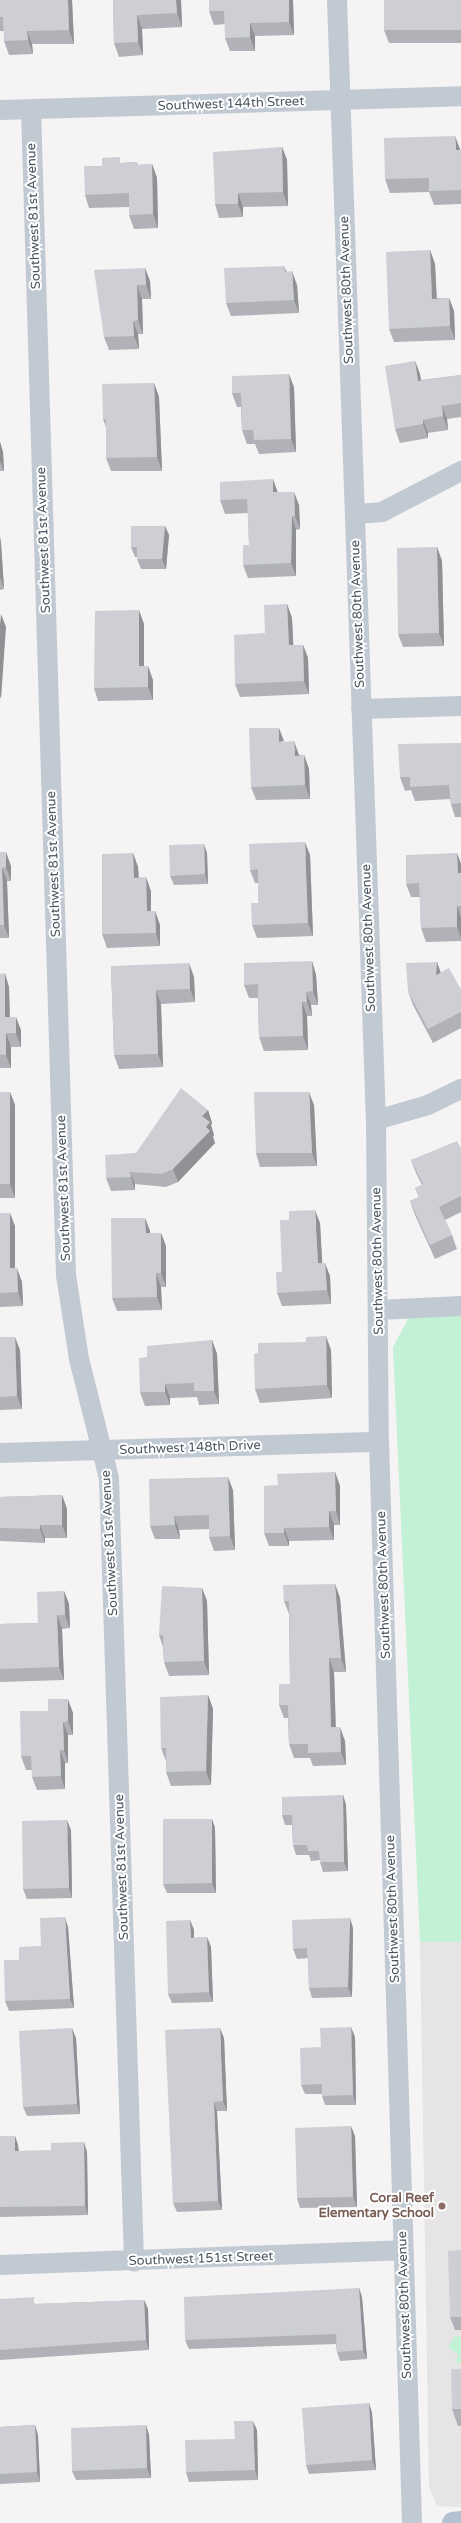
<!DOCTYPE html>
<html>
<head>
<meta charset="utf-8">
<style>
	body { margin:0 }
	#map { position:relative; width:461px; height:2523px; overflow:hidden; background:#f5f3f3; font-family:"Varela Round",sans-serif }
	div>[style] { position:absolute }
	.education>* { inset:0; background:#e6e4e5 }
	.green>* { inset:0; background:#c3f1d5 }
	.minor>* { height:20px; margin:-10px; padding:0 10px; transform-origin:10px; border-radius:10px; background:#c1cad2 }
	.major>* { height:22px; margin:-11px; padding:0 11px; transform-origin:11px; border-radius:11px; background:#b3c2d1 }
	.wall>* { inset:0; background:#b0b2b7 }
	.shaded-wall>* { inset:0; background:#909195 }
	.building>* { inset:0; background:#cdcfd5 }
	.dots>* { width:11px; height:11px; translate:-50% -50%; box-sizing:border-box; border:2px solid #fff; border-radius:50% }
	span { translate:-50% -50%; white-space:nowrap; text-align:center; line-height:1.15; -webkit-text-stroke:4px #fff; paint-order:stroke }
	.street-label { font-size:13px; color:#4a5661 }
	.education-label { font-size:13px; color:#785e54; font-weight:700 }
	.right { translate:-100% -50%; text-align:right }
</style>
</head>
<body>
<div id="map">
	<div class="education">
		<i style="clip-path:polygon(420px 1942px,461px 1942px,461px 2507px,437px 2506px,429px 2487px)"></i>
	</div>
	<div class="green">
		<i style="clip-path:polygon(461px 1314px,461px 1942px,420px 1942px,393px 1347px,410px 1315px)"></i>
		<i style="clip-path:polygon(455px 2336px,461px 2337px,461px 2364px,456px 2362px,458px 2355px,448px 2347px)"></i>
	</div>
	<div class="minor">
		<i style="left:337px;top:0;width:1121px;rotate:88.01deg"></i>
		<i style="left:376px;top:1120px;width:322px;rotate:89.5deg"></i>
		<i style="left:379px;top:1442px;width:1082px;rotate:88.25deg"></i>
		<i style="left:0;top:110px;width:461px;rotate:-1.7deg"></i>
		<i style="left:31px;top:110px;width:1166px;rotate:88.28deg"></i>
		<i style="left:66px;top:1275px;width:85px;rotate:81.2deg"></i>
		<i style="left:79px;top:1359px;width:123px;rotate:75.9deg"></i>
		<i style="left:109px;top:1478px;width:784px;rotate:88.17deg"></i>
		<i style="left:355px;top:514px;width:27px;rotate:-4deg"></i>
		<i style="left:382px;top:512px;width:89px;rotate:-27.4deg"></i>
		<i style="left:361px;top:709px;width:100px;rotate:-1.7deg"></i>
		<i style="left:376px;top:1120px;width:54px;rotate:-16.1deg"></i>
		<i style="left:428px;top:1105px;width:37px;rotate:-26deg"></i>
		<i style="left:378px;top:1310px;width:83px;rotate:-2.8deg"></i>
		<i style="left:0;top:1453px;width:379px;rotate:-1.7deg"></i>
		<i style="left:0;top:2265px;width:402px;rotate:-2.1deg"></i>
	</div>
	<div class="major">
		<i style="left:453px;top:2523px;width:8px;rotate:-7deg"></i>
	</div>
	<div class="wall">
		<i style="clip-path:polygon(0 0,72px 0,74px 44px,32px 44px,33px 54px,9px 55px,4px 41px,4px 31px,0 31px)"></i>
		<i style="clip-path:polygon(113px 0,181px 0,182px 27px,142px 29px,143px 55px,119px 57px,114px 43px)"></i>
		<i style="clip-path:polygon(293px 0,294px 35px,255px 36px,255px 51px,230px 51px,225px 38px,225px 24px,214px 25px,209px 11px)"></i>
		<i style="clip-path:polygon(461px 0,461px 43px,389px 43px,384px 30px)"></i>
		<i style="clip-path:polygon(282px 147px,287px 160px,288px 206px,243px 207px,243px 217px,219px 218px,215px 204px)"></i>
		<i style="clip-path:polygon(460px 149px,460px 150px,461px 150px,461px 204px,434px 205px,429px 192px,390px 193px,385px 179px)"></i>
		<i style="clip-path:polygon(137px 162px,138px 165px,152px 164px,157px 178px,158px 228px,134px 229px,129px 215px,129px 207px,89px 208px,85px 195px,102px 166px,122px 163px)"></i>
		<i style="clip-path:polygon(430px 250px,435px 264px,437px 298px,449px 298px,454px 311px,455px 340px,394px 342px,389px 329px)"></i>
		<i style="clip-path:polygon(284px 266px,287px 272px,297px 285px,299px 313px,231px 316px,226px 303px)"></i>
		<i style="clip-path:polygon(145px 268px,150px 281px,151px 299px,142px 299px,143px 334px,138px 334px,139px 349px,109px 350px,104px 337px)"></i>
		<i style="clip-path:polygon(415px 361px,420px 374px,421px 380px,461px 375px,461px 417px,447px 419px,448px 430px,428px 433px,428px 438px,400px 443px,395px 429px)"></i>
		<i style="clip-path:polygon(154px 383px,159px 397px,162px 471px,111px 471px,106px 458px,106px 427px,103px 419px)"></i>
		<i style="clip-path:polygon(294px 387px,296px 452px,259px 454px,255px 444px,247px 444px,242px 430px,241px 407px,237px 407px,232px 393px)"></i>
		<i style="clip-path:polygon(0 442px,3px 452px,4px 471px,0 471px)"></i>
		<i style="clip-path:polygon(277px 492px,299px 505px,300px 529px,296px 530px,296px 576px,248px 578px,243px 565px,249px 545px,248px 513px,225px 514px,220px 500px)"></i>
		<i style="clip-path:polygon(165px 526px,169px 535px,166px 569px,141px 569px,137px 559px,137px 557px,135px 557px,131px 547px)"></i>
		<i style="clip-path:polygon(0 537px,1px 543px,4px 589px,0 590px)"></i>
		<i style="clip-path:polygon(437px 547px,442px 561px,444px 646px,403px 647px,398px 634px)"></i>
		<i style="clip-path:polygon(287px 604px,292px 618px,293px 645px,303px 645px,308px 658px,309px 694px,240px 697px,235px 684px,265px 633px)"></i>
		<i style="clip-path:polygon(144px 624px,144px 666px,153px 680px,153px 700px,98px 701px,94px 688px)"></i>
		<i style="clip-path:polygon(284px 742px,299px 755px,304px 755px,309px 769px,310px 799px,256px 800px,251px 787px)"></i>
		<i style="clip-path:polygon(461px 743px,461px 817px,455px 817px,451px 804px,450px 799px,415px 801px,411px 790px,405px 791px,400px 777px)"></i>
		<i style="clip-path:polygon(0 852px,11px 866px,11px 881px,7px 881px,9px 938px,0 938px)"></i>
		<i style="clip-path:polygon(133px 853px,138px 867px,139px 877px,151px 891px,151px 911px,155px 911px,160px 925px,160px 946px,107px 948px,102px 934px)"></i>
		<i style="clip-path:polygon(207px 853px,208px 884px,174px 885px,170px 876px)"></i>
		<i style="clip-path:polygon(457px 853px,461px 864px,461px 941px,426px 942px,421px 928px,420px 897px,411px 897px,406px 884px)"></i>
		<i style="clip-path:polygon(310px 855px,313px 936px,257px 938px,252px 925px,258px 903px,258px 883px,255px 883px,250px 870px)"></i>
		<i style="clip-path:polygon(312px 961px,316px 975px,318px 1005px,311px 1005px,312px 1016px,307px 1016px,308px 1050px,264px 1051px,259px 1037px,258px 998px,249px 998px,244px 985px)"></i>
		<i style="clip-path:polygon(437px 962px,440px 972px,460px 988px,461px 988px,461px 1028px,433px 1043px,413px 1005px,408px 991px)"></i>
		<i style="clip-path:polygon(111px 966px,194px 977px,195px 1002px,161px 1004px,163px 1067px,119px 1069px,114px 1055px)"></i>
		<i style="clip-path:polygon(0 974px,9px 987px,10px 1017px,21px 1030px,21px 1047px,11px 1047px,11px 1068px,0 1068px)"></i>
		<i style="clip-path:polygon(0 1092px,10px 1092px,15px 1105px,15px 1198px,0 1198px)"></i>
		<i style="clip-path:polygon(314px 1105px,317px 1166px,260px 1167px,256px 1153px)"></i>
		<i style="clip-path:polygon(208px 1110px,212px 1123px,211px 1125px,214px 1135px,213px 1137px,215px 1143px,178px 1182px,166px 1187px,135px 1184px,135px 1190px,111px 1191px,106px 1178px,136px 1153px)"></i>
		<i style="clip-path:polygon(461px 1148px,461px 1212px,445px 1220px,452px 1235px,457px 1249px,435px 1259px,415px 1215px,410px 1201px,419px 1197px,415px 1188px,422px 1185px,416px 1173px,411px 1160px)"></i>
		<i style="clip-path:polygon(0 1213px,15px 1226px,15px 1268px,22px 1282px,23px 1306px,0 1307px)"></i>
		<i style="clip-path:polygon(145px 1218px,150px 1231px,150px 1233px,161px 1233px,166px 1246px,166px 1287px,161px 1287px,162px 1310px,117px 1311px,112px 1298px)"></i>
		<i style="clip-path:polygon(320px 1223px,322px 1263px,330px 1276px,331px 1304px,282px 1306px,277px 1293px,282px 1272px)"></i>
		<i style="clip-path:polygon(0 1337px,20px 1350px,22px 1409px,0 1410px)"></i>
		<i style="clip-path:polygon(212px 1340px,217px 1354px,219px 1404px,199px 1405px,197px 1397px,170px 1398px,170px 1405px,145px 1406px,140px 1392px,147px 1357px)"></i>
		<i style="clip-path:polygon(331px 1350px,332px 1398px,260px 1403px,255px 1389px)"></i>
		<i style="clip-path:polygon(335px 1472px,340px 1486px,340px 1525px,334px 1525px,334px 1540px,289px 1541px,289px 1546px,269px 1546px,264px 1533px,278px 1485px)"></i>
		<i style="clip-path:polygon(233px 1490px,235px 1550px,214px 1551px,209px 1537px,209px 1529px,179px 1530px,180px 1539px,155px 1539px,150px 1526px)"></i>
		<i style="clip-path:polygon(62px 1495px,67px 1509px,67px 1538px,45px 1538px,45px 1543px,0 1541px,0 1497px)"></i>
		<i style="clip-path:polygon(335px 1584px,340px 1598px,346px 1672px,334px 1672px,336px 1727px,345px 1741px,346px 1765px,313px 1766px,310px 1758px,294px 1758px,289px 1744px,288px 1718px,284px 1718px,279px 1705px,290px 1684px,289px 1614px,284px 1601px)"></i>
		<i style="clip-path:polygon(202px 1588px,207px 1601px,209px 1675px,169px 1676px,164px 1662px,163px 1647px,159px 1635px)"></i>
		<i style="clip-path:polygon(64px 1591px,69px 1604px,70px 1628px,62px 1629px,64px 1680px,0 1682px,0 1624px,38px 1623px)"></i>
		<i style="clip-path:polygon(208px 1695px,213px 1709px,211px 1785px,171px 1786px,166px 1772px,166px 1761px,161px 1748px)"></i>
		<i style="clip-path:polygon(73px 1713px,73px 1735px,68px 1735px,68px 1763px,65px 1763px,65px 1789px,37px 1790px,32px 1777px,32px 1770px,26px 1770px,21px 1756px)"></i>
		<i style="clip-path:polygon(343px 1795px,346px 1805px,348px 1871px,323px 1872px,320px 1862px,320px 1860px,311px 1861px,309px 1855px,296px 1855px,293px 1845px,292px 1825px,285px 1825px,282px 1815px)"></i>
		<i style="clip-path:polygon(212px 1819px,215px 1828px,216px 1893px,167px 1893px,163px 1884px)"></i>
		<i style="clip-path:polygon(71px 1830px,72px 1898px,27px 1899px,23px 1889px)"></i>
		<i style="clip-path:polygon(190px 1920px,194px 1930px,194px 1938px,207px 1937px,211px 1947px,213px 2002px,172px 2003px,168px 1994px)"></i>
		<i style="clip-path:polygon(68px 1927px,74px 2008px,9px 2011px,5px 2001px,19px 1960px,41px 1946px)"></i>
		<i style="clip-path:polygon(353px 1928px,352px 1997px,312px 1998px,309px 1988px,308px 1958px,297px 1959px,293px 1949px)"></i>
		<i style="clip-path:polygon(355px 2037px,356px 2105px,325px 2105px,322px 2096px,322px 2094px,305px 2094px,301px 2085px,321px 2047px)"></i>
		<i style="clip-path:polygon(76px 2038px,80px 2114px,27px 2116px,23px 2107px)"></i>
		<i style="clip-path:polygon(224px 2038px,227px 2111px,217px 2111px,222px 2210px,177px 2212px,173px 2203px)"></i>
		<i style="clip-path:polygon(0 2136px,15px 2136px,18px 2145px,19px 2151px,87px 2152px,88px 2215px,0 2217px)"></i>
		<i style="clip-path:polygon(355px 2136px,357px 2207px,300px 2208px,297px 2198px)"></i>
		<i style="clip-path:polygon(461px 2250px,461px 2330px,455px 2330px,450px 2317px)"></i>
		<i style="clip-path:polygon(359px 2288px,362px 2297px,367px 2359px,340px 2361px,337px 2352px,336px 2344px,189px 2349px,185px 2340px)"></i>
		<i style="clip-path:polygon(0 2299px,37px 2304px,144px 2300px,148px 2309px,149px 2350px,0 2360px)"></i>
		<i style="clip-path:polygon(461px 2369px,461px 2426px,458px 2426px,452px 2409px)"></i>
		<i style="clip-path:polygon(369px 2403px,372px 2413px,376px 2470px,309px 2474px,306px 2465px)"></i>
		<i style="clip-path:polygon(35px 2425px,38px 2435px,40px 2482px,0 2484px,0 2427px)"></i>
		<i style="clip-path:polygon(146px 2425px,149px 2435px,151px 2478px,76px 2480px,72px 2471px)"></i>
		<i style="clip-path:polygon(257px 2430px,258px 2480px,189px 2482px,186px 2472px,235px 2439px)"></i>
	</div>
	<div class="shaded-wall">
		<i style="clip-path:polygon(68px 0,72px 0,74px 44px,69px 30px)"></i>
		<i style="clip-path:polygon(176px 0,181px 0,182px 27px,177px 13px)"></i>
		<i style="clip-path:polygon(289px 0,293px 0,294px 35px,289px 22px)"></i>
		<i style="clip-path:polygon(137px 15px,142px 29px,143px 55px,138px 42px)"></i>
		<i style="clip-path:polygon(250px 23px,255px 36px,255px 51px,250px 37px)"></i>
		<i style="clip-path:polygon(27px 31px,32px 44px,33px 54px,28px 40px)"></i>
		<i style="clip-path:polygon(455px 136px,460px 149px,460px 164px,456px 150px)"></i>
		<i style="clip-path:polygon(282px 147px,287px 160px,288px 206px,283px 192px)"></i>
		<i style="clip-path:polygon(152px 164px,157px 178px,158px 228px,153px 214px)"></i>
		<i style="clip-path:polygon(238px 193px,243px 207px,243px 217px,238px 204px)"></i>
		<i style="clip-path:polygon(430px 250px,435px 264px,437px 312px,432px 299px)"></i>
		<i style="clip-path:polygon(145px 268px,150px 281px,151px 299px,146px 285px)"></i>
		<i style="clip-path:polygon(292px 271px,297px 285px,299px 313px,294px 300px)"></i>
		<i style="clip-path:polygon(137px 285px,142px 299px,143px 334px,138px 320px)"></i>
		<i style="clip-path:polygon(449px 298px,454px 311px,455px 340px,450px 326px)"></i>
		<i style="clip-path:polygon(133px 321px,138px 334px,139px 349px,134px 336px)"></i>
		<i style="clip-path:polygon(415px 361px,420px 374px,423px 394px,418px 381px)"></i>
		<i style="clip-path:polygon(289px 374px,294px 387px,296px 452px,291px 439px)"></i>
		<i style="clip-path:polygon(154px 383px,159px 397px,162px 471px,157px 457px)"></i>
		<i style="clip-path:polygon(442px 406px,447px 419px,448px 430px,443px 416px)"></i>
		<i style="clip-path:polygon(423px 420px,428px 433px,428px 438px,423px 424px)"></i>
		<i style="clip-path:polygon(0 442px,3px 452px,4px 471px,0 461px)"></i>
		<i style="clip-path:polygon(273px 479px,278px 493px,273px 492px)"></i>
		<i style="clip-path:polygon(294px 492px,299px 505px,300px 529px,295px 516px)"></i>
		<i style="clip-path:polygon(292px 516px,296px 530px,296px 576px,291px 563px)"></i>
		<i style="clip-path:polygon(165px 526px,169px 535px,166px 569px,162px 559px)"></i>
		<i style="clip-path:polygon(0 537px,1px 543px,4px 589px,0 577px)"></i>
		<i style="clip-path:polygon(437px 547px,442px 561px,444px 646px,439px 633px)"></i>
		<i style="clip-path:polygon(287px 604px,292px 618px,294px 659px,289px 645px)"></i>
		<i style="clip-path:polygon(139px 610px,144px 624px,144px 680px,139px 666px)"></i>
		<i style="clip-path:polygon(1px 614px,6px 627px,1px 699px,0 696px,0 625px)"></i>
		<i style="clip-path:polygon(303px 645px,308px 658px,309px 694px,304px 681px)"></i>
		<i style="clip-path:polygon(148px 666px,153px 680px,153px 700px,148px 687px)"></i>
		<i style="clip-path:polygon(279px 728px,284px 741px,279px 742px)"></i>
		<i style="clip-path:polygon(294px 741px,299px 755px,300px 769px,295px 756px)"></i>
		<i style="clip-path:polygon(304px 755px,309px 769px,310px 799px,305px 785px)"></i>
		<i style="clip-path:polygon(305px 842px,310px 855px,313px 936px,308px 923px)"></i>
		<i style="clip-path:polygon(204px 844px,207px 853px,208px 884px,205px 874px)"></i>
		<i style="clip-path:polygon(6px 852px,11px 866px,11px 881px,6px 867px)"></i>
		<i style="clip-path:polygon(133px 853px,138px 867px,139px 891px,134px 878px)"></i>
		<i style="clip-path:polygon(457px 853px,461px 864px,461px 882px,458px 873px)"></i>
		<i style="clip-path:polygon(2px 868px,7px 881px,9px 938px,4px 925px)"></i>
		<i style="clip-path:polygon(146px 877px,151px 891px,151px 925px,147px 911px)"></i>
		<i style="clip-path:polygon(457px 906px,461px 918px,461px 938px,457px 927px)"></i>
		<i style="clip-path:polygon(155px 911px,160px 925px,160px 946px,156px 933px)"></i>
		<i style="clip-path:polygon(312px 961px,316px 975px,318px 1005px,313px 991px)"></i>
		<i style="clip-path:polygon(437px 962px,442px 976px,436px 975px)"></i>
		<i style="clip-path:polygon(189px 963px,194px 977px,195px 1002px,190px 989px)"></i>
		<i style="clip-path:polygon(5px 973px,9px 987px,10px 1030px,5px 1017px)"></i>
		<i style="clip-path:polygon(156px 990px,161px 1004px,163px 1067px,158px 1054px)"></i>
		<i style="clip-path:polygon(306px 992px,311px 1005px,312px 1016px,307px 1002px)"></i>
		<i style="clip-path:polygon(302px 1002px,307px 1016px,308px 1050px,303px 1036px)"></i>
		<i style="clip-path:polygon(16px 1017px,21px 1030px,21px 1047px,16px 1033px)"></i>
		<i style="clip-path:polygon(6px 1033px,11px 1047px,11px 1068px,6px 1055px)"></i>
		<i style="clip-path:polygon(10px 1092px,15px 1105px,15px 1198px,10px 1184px)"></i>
		<i style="clip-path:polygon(309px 1092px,314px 1105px,317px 1166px,312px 1153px)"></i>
		<i style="clip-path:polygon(208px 1110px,212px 1123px,211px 1125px,214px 1135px,213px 1137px,215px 1143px,178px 1182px,173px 1169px,202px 1116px)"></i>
		<i style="clip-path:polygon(130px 1172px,135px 1184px,135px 1190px,131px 1177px)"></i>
		<i style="clip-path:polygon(315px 1210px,320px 1223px,323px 1277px,318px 1263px)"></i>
		<i style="clip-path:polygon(10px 1213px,15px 1226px,15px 1282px,10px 1268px)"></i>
		<i style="clip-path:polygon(145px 1218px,150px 1231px,151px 1247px,146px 1233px)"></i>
		<i style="clip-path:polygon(161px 1233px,166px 1246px,166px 1287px,161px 1273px)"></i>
		<i style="clip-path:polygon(325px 1263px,330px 1276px,331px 1304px,327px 1290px)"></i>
		<i style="clip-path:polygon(17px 1268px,22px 1282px,23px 1306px,18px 1292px)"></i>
		<i style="clip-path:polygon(156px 1273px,161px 1287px,162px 1310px,157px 1297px)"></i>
		<i style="clip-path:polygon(326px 1336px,331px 1350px,332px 1398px,327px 1385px)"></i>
		<i style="clip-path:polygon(15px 1337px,20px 1350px,22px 1409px,17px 1396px)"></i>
		<i style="clip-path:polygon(212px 1340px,217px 1354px,219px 1404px,214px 1391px)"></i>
		<i style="clip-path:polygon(165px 1384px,170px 1398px,170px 1405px,165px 1392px)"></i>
		<i style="clip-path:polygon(335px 1472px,340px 1486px,340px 1525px,336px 1511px)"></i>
		<i style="clip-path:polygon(228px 1477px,233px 1490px,235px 1550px,230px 1536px)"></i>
		<i style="clip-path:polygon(62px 1495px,67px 1509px,67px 1538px,62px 1525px)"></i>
		<i style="clip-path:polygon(329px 1511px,334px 1525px,334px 1540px,329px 1527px)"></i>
		<i style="clip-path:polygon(174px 1516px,179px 1530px,180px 1539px,175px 1525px)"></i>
		<i style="clip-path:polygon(40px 1525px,45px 1538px,45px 1543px,40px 1529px)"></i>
		<i style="clip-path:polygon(284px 1528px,289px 1541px,289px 1546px,284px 1533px)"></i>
		<i style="clip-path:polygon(335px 1584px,340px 1598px,346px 1672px,341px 1658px)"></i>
		<i style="clip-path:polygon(202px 1588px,207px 1601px,209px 1675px,204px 1661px)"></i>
		<i style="clip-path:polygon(64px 1591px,69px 1604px,70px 1628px,65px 1615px)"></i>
		<i style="clip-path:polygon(57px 1615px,62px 1629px,64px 1680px,59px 1667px)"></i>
		<i style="clip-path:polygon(329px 1658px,334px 1672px,336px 1741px,331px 1727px)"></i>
		<i style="clip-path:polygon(208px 1695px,213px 1709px,211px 1785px,206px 1771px)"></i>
		<i style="clip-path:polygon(68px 1699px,73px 1713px,73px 1735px,68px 1721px)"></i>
		<i style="clip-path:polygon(63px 1722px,68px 1735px,68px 1763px,64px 1750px)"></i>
		<i style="clip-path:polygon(340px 1727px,345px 1741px,346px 1765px,341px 1752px)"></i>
		<i style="clip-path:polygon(60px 1750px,65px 1763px,65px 1789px,61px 1776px)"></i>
		<i style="clip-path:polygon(343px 1795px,346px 1805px,348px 1871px,344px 1862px)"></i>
		<i style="clip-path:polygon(212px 1819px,215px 1828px,216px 1893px,212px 1883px)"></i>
		<i style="clip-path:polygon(67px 1820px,71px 1830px,72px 1898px,69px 1888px)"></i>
		<i style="clip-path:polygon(65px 1917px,68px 1927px,74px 2008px,70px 1999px)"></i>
		<i style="clip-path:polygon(350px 1918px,353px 1928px,352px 1997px,348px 1987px)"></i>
		<i style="clip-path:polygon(190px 1920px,194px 1930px,194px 1947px,191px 1938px)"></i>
		<i style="clip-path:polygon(207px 1937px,211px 1947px,213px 2002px,209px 1992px)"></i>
		<i style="clip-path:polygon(351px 2027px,355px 2037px,356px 2105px,353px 2095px)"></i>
		<i style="clip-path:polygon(72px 2028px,76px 2038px,80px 2114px,77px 2104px)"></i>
		<i style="clip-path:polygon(220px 2028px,224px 2038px,227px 2111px,223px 2101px)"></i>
		<i style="clip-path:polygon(214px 2102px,217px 2111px,222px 2210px,218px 2201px)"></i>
		<i style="clip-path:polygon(351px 2126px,355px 2136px,357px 2207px,353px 2197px)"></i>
		<i style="clip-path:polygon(15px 2136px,18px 2145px,19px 2160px,15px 2151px)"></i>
		<i style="clip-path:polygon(84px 2142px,87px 2152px,88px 2215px,85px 2206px)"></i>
		<i style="clip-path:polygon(359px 2288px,362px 2297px,367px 2359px,363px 2350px)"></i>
		<i style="clip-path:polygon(144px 2300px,148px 2309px,149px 2350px,146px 2340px)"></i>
		<i style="clip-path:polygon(369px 2403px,372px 2413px,376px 2470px,372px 2460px)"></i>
		<i style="clip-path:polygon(253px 2421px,257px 2430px,258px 2480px,255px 2470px)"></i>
		<i style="clip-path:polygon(35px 2425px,38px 2435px,40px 2482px,37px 2472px)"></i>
		<i style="clip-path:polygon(146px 2425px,149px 2435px,151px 2478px,147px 2468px)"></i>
	</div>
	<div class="building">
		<i style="clip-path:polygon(0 0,68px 0,69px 30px,27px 31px,28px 40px,4px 41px,3px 17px,0 17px)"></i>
		<i style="clip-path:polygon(113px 0,176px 0,177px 13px,137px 15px,138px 42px,114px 43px)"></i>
		<i style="clip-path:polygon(209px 0,289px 0,289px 22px,250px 23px,250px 37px,225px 38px,224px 11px,209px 11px)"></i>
		<i style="clip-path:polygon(384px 0,461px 0,461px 30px,384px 30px)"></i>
		<i style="clip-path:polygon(455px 136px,456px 150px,461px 150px,461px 190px,429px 191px,429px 178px,385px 179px,384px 138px)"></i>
		<i style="clip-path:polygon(282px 147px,283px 192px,238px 193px,238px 204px,215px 204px,213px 152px)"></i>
		<i style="clip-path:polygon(120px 157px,120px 163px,137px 162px,137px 165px,152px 164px,153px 214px,129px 215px,129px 193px,85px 195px,84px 166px,102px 166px,102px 158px)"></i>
		<i style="clip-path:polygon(430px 250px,432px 299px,449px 298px,450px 326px,389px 329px,386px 252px)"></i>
		<i style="clip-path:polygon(284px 266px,285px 272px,292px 271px,294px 300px,226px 303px,224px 268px)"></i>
		<i style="clip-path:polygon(145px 268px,146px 285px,137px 285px,138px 320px,133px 321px,134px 336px,104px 337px,94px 270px)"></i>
		<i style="clip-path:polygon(415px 361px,418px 381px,461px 375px,461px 403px,442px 406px,443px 416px,423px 420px,423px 424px,395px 429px,385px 366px)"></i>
		<i style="clip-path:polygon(289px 374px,291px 439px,254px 440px,253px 430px,242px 430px,241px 393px,232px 393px,232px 376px)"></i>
		<i style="clip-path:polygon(154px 383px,157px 457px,106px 458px,106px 419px,103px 419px,102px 384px)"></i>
		<i style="clip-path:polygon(273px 479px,273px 492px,294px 492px,295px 516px,292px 516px,291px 563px,243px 565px,243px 545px,249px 545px,247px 499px,220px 500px,220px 482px)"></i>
		<i style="clip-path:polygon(131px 526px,165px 526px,162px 559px,137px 559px,137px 547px,131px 547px)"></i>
		<i style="clip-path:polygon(437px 547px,439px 633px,398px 634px,397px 548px)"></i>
		<i style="clip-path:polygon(287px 604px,289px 645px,303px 645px,304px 681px,235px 684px,234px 635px,265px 633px,264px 605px)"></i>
		<i style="clip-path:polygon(139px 610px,139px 666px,148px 666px,148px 687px,94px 688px,95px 611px)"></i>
		<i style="clip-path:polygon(249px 728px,279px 728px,279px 742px,294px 741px,295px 756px,304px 755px,305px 785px,251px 787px)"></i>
		<i style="clip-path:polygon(461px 743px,461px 803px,451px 804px,449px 785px,410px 787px,410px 777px,400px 777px,398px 744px)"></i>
		<i style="clip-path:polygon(305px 842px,308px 923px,252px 925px,251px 903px,258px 903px,258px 869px,250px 870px,249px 844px)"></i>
		<i style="clip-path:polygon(204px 844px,205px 874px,170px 876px,169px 845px)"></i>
		<i style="clip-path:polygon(0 852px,6px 852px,6px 867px,2px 868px,4px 925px,0 925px)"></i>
		<i style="clip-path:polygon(133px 853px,134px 878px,146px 877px,147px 911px,155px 911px,156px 933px,102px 934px,102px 854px)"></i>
		<i style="clip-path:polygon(457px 853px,458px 873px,461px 873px,461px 906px,457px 906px,457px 927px,421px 928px,419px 883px,406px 884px,406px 855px)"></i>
		<i style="clip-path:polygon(312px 961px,313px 991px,306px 992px,307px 1002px,302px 1002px,303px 1036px,259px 1037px,258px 984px,244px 985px,244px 963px)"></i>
		<i style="clip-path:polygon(437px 962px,436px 975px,449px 968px,460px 988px,461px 988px,461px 1012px,428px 1029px,408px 991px,406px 963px)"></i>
		<i style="clip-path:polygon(189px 963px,190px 989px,156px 990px,158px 1054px,114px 1055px,111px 966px)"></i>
		<i style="clip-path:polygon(5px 973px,5px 1017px,16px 1017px,16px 1033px,6px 1033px,6px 1055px,0 1054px,0 974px)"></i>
		<i style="clip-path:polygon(181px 1088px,208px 1110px,202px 1116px,210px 1122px,206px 1127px,210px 1131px,173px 1169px,161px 1174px,130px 1172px,131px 1177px,106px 1178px,105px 1155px,136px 1153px)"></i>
		<i style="clip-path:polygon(0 1092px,10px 1092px,10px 1184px,0 1184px)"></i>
		<i style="clip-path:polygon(254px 1092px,309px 1092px,312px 1153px,256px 1153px)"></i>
		<i style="clip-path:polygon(457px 1141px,461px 1148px,461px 1196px,439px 1207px,452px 1235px,430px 1245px,410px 1201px,419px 1197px,415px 1188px,423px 1184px,411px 1160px)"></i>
		<i style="clip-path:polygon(315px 1210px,318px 1263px,325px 1263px,327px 1290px,277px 1293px,276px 1272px,282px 1272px,280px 1220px,289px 1220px,289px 1211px)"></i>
		<i style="clip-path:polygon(0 1213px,10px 1213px,10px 1268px,17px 1268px,18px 1292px,0 1293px)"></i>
		<i style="clip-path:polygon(111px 1218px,145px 1218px,146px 1233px,161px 1233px,161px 1273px,156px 1273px,157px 1297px,112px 1298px)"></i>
		<i style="clip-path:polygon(326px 1336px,327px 1385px,255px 1389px,254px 1354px,258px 1353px,258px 1343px,306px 1342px,306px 1337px)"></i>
		<i style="clip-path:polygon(0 1337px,15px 1337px,17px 1396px,0 1397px)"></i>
		<i style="clip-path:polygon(212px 1340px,214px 1391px,194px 1391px,194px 1383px,165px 1384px,165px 1392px,140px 1392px,139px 1358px,147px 1357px,147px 1346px)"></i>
		<i style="clip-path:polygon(335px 1472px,336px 1511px,329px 1511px,329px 1527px,284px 1528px,284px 1533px,264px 1533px,264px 1486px,278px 1485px,277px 1474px)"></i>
		<i style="clip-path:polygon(228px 1477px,230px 1536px,209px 1537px,209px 1515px,174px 1516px,175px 1525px,150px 1526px,149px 1479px)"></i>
		<i style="clip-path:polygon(62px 1495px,62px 1525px,40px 1525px,40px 1529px,0 1528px,0 1497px)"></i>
		<i style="clip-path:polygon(335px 1584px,341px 1658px,329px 1658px,331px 1727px,340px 1727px,341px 1752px,308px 1753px,308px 1744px,289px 1744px,288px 1705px,279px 1705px,279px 1684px,290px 1684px,289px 1601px,284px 1601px,283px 1585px)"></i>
		<i style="clip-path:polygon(162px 1586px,202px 1588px,204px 1661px,164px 1662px,163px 1635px,159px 1635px)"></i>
		<i style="clip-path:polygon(64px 1591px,65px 1615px,57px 1615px,59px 1667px,0 1669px,0 1624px,38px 1623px,37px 1592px)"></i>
		<i style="clip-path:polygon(208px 1695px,206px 1771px,166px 1772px,166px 1748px,161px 1748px,160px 1697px)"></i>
		<i style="clip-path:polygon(48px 1699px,68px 1699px,68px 1721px,63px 1722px,64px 1750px,60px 1750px,61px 1776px,32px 1777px,31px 1756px,21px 1756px,20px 1711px,48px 1711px)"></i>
		<i style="clip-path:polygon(343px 1795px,344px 1862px,320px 1862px,319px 1851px,308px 1851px,307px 1845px,293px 1845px,292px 1815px,282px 1815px,282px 1797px)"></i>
		<i style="clip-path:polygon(163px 1819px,212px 1819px,212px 1883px,163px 1884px)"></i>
		<i style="clip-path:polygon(67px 1820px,69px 1888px,23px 1889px,22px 1821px)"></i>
		<i style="clip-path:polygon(65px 1917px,70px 1999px,5px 2001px,4px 1960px,19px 1960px,19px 1947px,41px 1946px,40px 1918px)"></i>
		<i style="clip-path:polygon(350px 1918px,348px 1987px,309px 1988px,307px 1948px,293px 1949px,292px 1920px)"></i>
		<i style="clip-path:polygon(190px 1920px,191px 1938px,207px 1937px,209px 1992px,168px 1994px,166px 1921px)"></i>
		<i style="clip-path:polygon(351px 2027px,353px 2095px,322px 2096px,322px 2084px,301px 2085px,300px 2048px,321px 2047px,320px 2028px)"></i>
		<i style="clip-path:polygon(72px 2028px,77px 2104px,23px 2107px,19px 2031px)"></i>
		<i style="clip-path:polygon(220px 2028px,223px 2101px,214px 2102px,218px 2201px,173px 2203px,165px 2030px)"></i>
		<i style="clip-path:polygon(351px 2126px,353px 2197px,297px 2198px,295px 2128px)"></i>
		<i style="clip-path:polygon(0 2136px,15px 2136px,15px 2151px,51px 2150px,51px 2143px,84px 2142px,85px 2206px,0 2207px)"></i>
		<i style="clip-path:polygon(461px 2250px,461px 2317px,450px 2317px,448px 2251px)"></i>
		<i style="clip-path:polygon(359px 2288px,363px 2350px,337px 2352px,336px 2334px,185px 2340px,184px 2297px)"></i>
		<i style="clip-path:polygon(34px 2297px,34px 2304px,144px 2300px,146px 2340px,0 2350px,0 2299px)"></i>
		<i style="clip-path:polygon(451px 2369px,461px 2369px,461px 2409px,452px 2409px)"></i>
		<i style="clip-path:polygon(369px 2403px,372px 2460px,306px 2465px,302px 2408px)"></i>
		<i style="clip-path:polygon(234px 2421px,253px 2421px,255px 2470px,186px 2472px,185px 2440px,235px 2439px)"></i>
		<i style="clip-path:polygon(35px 2425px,37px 2472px,0 2474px,0 2427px)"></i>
		<i style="clip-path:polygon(146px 2425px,147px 2468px,72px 2471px,71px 2428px)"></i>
	</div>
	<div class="dots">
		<i style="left:442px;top:2206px;background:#8d6e63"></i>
	</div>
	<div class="street-label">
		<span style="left:231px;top:104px;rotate:-2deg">Southwest 144th Street</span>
		<span style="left:34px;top:216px;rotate:-92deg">Southwest 81st Avenue</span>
		<span style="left:347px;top:290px;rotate:-92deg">Southwest 80th Avenue</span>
		<span style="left:44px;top:540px;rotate:-92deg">Southwest 81st Avenue</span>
		<span style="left:358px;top:614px;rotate:-92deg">Southwest 80th Avenue</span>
		<span style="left:54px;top:864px;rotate:-92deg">Southwest 81st Avenue</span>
		<span style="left:369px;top:938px;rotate:-92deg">Southwest 80th Avenue</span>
		<span style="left:64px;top:1188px;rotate:-92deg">Southwest 81st Avenue</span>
		<span style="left:378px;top:1261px;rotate:-91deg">Southwest 80th Avenue</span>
		<span style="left:190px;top:1448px;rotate:-2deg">Southwest 148th Drive</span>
		<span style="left:110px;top:1543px;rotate:-93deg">Southwest 81st Avenue</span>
		<span style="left:384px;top:1585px;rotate:-92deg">Southwest 80th Avenue</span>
		<span style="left:122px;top:1867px;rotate:-92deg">Southwest 81st Avenue</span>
		<span style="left:393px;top:1909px;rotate:-92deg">Southwest 80th Avenue</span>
		<span style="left:201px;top:2259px;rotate:-2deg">Southwest 151st Street</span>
		<span style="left:405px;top:2305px;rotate:-92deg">Southwest 80th Avenue</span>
	</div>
	<div class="education-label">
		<span class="right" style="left:434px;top:2206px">Coral Reef<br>Elementary School</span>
	</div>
</div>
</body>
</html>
